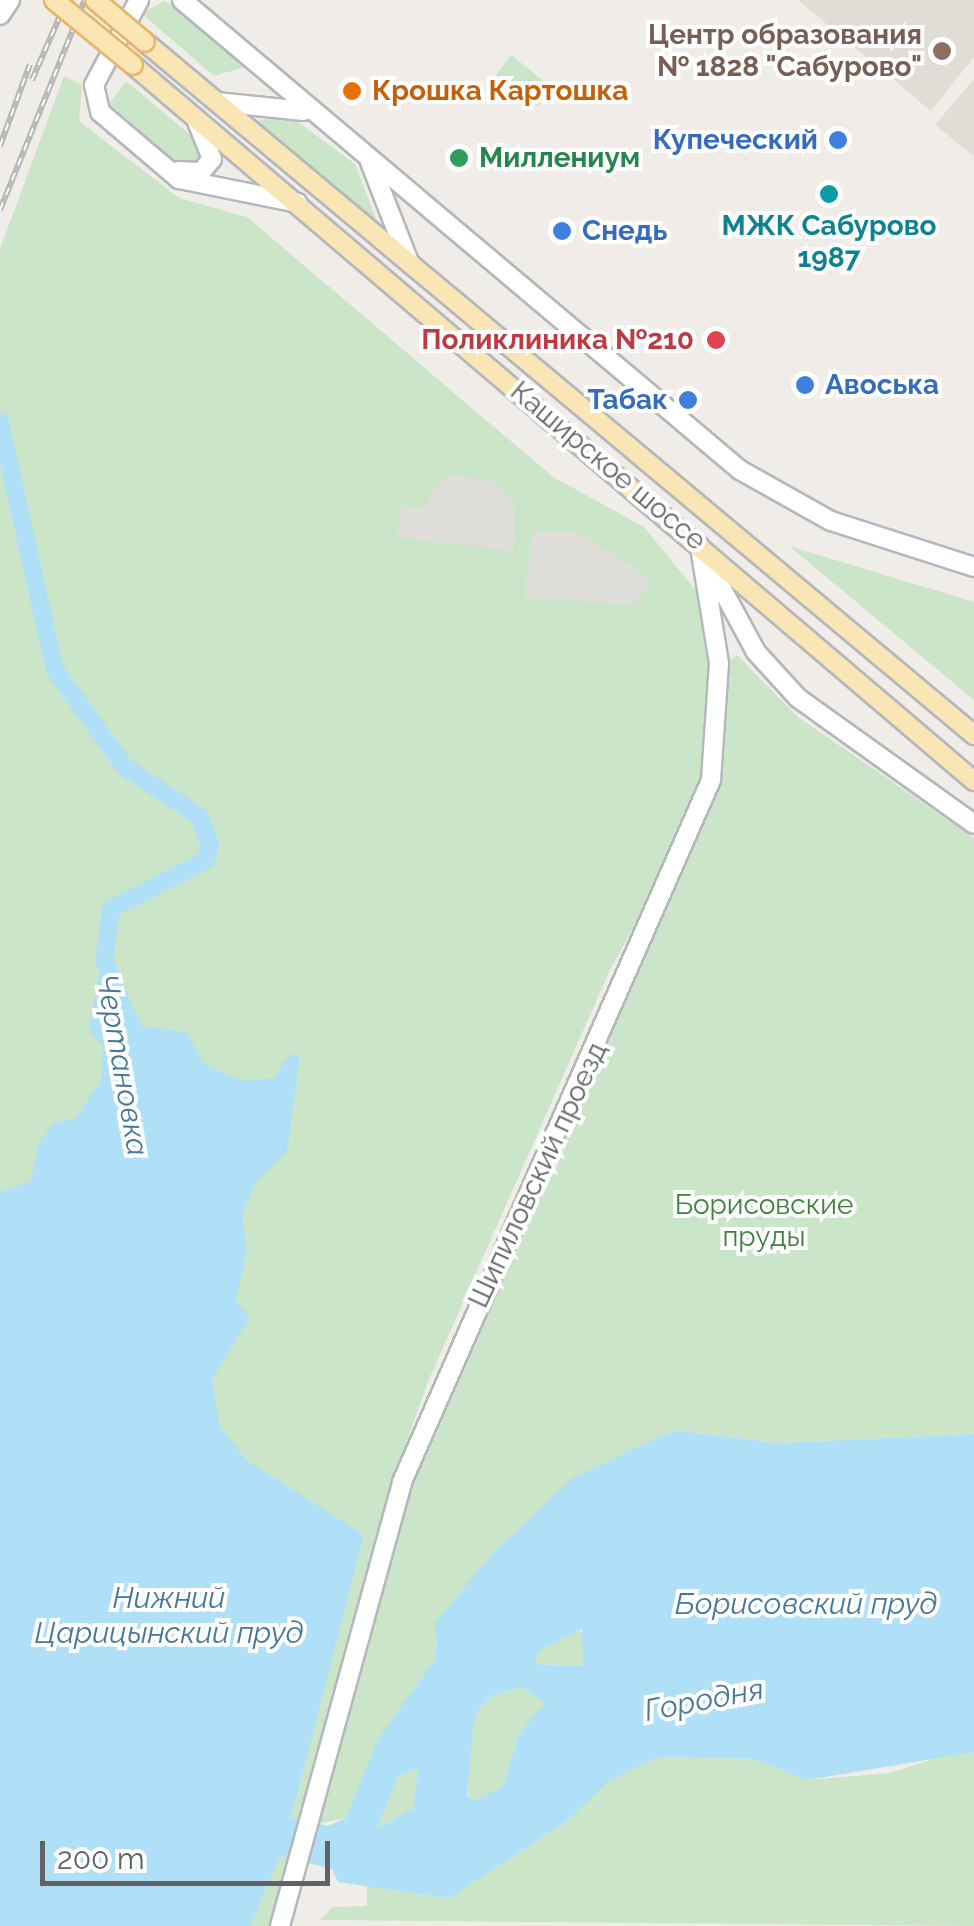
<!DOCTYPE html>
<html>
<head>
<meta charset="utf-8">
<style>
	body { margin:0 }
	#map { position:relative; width:974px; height:1926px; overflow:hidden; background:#f0ede8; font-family:Raleway,sans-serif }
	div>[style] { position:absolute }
	.industrial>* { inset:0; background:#dfddda }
	.education>* { inset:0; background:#e0dcd6 }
	.green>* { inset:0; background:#cae5c7 }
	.water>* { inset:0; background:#afe0f8 }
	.river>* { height:18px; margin:-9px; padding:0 9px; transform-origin:9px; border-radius:9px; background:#afe0f8 }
	.roads { filter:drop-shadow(2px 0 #b4b7bb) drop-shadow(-2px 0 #b4b7bb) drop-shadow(0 2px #b4b7bb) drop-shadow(0 -2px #b4b7bb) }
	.secondary>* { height:18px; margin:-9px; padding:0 9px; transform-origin:9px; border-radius:9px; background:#fff }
	.primary>* { height:18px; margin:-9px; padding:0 9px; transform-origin:9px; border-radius:9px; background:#f9e6b4 }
	.rail>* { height:6px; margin-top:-3px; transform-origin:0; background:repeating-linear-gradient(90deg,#fff 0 8px,#b5b6b7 0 16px); box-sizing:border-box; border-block:2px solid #b5b6b7 }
	.bridges { filter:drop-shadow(2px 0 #e7b66a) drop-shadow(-2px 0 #e7b66a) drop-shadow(0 2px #e7b66a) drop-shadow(0 -2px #e7b66a) }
	.primary-bridge>* { height:18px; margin:-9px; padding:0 9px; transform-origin:9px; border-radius:9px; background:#f9e6b4 }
	.dots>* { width:28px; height:28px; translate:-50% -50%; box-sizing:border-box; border:5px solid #fff; border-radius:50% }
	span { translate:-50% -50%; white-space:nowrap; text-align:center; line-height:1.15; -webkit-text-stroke:8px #fff; paint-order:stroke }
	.education-label { font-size:28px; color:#785e54; font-weight:700 }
	.right { translate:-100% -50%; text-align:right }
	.food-label { font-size:28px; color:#c56008; font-weight:700 }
	.left { translate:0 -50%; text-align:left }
	.shop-label { font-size:28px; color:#366cbe; font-weight:700 }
	.leisure-label { font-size:28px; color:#27864d; font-weight:700 }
	.culture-label { font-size:28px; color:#0d838f; font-weight:700 }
	.health-label { font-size:28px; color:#be3a42; font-weight:700 }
	.street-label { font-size:28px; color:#5f6367 }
	.park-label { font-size:28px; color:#40813c }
	.water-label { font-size:30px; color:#467799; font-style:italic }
	.scale { position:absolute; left:40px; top:1841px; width:290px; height:45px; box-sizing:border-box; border:5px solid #5f6367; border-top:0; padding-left:12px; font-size:30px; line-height:35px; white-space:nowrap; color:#5f6367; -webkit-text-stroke:8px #fff; paint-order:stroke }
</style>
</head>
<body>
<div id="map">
	<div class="industrial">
		<i style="clip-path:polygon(452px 473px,492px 480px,515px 507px,514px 552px,397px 537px,402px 506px)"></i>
		<i style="clip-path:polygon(532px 531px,578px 533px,648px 577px,647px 587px,634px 605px,525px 597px)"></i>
	</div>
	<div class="education">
		<i style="clip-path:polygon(798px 0,974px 0,974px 57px,931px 111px)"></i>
		<i style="clip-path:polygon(974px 79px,974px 156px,935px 125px)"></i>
	</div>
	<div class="green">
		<i style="clip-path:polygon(164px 1px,173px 6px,245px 67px,214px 76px,142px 14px)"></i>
		<i style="clip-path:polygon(511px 55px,548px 84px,539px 106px,494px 78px)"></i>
		<i style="clip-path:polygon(evenodd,64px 76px,82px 85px,79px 121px,179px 198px,247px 217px,553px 477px,644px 527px,703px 599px,714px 709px,691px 821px,609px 972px,427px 1384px,388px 1496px,273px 1926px,0 1926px,0 249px,64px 76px,452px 474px,492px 480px,515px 507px,514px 551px,397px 537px,402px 506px,428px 508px,429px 493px,452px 474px,64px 76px,532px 531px,578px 533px,648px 577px,647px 587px,634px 605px,525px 597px,532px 531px)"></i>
		<i style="clip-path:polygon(126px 81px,200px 143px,201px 165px,180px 165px,109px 104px)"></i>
		<i style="clip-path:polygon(285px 112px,355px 164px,377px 221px,255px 122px)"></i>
		<i style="clip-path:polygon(789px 546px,974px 602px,974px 700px)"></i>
		<i style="clip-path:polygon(737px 655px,798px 717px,974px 838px,974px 1434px,778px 1443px,674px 1430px,579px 1476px,435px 1623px,436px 1658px,386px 1729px,346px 1818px,317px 1824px,412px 1485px,449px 1389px,704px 825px,723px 753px,726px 664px)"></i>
		<i style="clip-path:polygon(579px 1630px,589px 1639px,584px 1666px,535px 1664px,538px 1651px)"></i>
		<i style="clip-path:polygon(520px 1687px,545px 1703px,520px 1732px,503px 1786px,474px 1801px,467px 1793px,475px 1715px,491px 1696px)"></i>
		<i style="clip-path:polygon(955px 1752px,974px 1752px,974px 1926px,320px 1920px,333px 1907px,367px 1906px,367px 1885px,450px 1898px,570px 1819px,609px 1781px,657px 1757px,754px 1759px,807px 1780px,890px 1773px)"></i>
		<i style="clip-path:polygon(418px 1767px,413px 1808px,377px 1829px,398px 1777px)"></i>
	</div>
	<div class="water">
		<i style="clip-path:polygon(evenodd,105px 939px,141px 1026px,187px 1032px,204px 1064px,243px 1081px,274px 1078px,290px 1054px,300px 1056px,287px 1152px,256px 1182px,242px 1215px,247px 1250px,236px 1300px,249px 1318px,212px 1380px,220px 1426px,246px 1460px,364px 1535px,291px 1818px,328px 1826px,346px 1818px,378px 1739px,436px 1658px,435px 1623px,493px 1553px,573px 1478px,674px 1430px,778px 1443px,974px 1434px,974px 1752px,807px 1780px,754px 1759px,657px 1757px,609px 1781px,570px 1819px,450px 1898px,338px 1882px,332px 1869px,280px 1856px,250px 1926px,0 1926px,0 1192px,31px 1181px,39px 1142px,55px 1122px,75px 1119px,101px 1080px,103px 1047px,89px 1030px,105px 939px,582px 1629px,583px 1666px,535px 1664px,538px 1651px,582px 1629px,105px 939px,520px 1687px,545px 1703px,520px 1732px,503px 1786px,474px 1801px,467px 1795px,475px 1715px,491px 1696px,520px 1687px,105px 939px,418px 1767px,413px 1808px,377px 1829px,398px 1777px,418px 1767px)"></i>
	</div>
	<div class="river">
		<i style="left:0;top:422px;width:254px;rotate:77.5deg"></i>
		<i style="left:55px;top:670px;width:120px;rotate:54.2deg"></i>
		<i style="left:125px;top:767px;width:89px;rotate:33.5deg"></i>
		<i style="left:199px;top:816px;width:30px;rotate:69deg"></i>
		<i style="left:210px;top:844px;width:16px;rotate:104deg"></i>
		<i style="left:206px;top:860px;width:107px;rotate:152.7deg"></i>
		<i style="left:111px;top:909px;width:53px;rotate:97.5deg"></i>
	</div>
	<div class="roads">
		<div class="secondary">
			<i style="left:139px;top:0;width:96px;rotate:117.9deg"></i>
			<i style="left:94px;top:85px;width:28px;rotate:77deg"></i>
			<i style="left:100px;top:112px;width:104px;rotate:40.3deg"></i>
			<i style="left:179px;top:179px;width:121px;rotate:11.4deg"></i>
			<i style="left:182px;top:0;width:730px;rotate:40.11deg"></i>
			<i style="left:740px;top:470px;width:104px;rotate:29.3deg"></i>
			<i style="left:831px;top:521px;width:150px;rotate:17.8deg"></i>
			<i style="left:0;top:15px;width:18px;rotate:-56deg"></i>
			<i style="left:217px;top:102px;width:87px;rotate:5.9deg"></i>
			<i style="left:370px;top:162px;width:107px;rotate:68.7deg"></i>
			<i style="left:179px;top:171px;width:22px;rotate:3deg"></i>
			<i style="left:201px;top:172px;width:17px;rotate:-50deg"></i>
			<i style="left:212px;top:159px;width:43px;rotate:-111.8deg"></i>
			<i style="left:716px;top:578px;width:84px;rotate:61.6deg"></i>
			<i style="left:756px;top:652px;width:62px;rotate:47.6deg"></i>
			<i style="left:798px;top:698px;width:216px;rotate:35.6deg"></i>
			<i style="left:280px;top:1926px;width:460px;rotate:-74.6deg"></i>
			<i style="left:402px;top:1482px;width:767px;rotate:-66.24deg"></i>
			<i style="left:711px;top:780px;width:117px;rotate:-86.1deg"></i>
			<i style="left:719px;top:663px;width:118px;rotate:-99.3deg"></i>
		</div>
		<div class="primary">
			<i style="left:145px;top:42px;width:1081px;rotate:39.89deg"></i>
			<i style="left:133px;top:65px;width:1105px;rotate:40.41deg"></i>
		</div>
	</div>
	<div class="rail">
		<i style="left:32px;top:80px;width:87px;rotate:-66.4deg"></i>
		<i style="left:0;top:146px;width:87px;rotate:-69.9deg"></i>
		<i style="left:0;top:210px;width:227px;rotate:-68deg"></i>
	</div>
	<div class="bridges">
		<div class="primary-bridge">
			<i style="left:54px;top:0;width:102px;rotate:39.4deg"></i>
			<i style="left:95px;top:0;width:65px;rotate:40deg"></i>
		</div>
	</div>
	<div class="dots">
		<i style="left:942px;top:51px;background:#8d6e63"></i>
		<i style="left:352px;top:91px;background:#e8710a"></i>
		<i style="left:838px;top:140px;background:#3f7fe0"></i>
		<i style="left:459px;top:158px;background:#2e9e5b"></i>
		<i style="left:829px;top:194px;background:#0f9aa8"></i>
		<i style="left:562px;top:231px;background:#3f7fe0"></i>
		<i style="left:716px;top:340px;background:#e0444e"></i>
		<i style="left:805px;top:385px;background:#3f7fe0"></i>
		<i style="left:688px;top:400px;background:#3f7fe0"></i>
	</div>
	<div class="education-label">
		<span class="right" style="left:922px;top:51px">Центр образования<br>№ 1828 "Сабурово"</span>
	</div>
	<div class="food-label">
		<span class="left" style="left:372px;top:91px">Крошка Картошка</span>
	</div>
	<div class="shop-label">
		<span class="right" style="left:818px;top:140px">Купеческий</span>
		<span class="left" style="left:582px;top:231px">Снедь</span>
		<span class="left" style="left:825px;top:385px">Авоська</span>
		<span class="right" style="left:668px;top:400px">Табак</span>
	</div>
	<div class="leisure-label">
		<span class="left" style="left:479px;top:158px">Миллениум</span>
	</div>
	<div class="culture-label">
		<span style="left:829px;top:242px">МЖК Сабурово<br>1987</span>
	</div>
	<div class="health-label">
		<span class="right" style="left:694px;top:340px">Поликлиника №210</span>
	</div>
	<div class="street-label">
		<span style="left:608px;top:466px;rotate:40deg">Каширское шоссе</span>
		<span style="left:538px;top:1175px;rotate:-65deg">Шипиловский проезд</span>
	</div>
	<div class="park-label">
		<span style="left:764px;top:1221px">Борисовские<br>пруды</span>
	</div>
	<div class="water-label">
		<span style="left:122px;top:1065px;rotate:80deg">Чертановка</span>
		<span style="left:169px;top:1615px">Нижний<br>Царицынский пруд</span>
		<span style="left:806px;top:1604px">Борисовский пруд</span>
		<span style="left:704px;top:1700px;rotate:-11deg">Городня</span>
	</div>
	<div class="scale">200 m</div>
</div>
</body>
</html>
